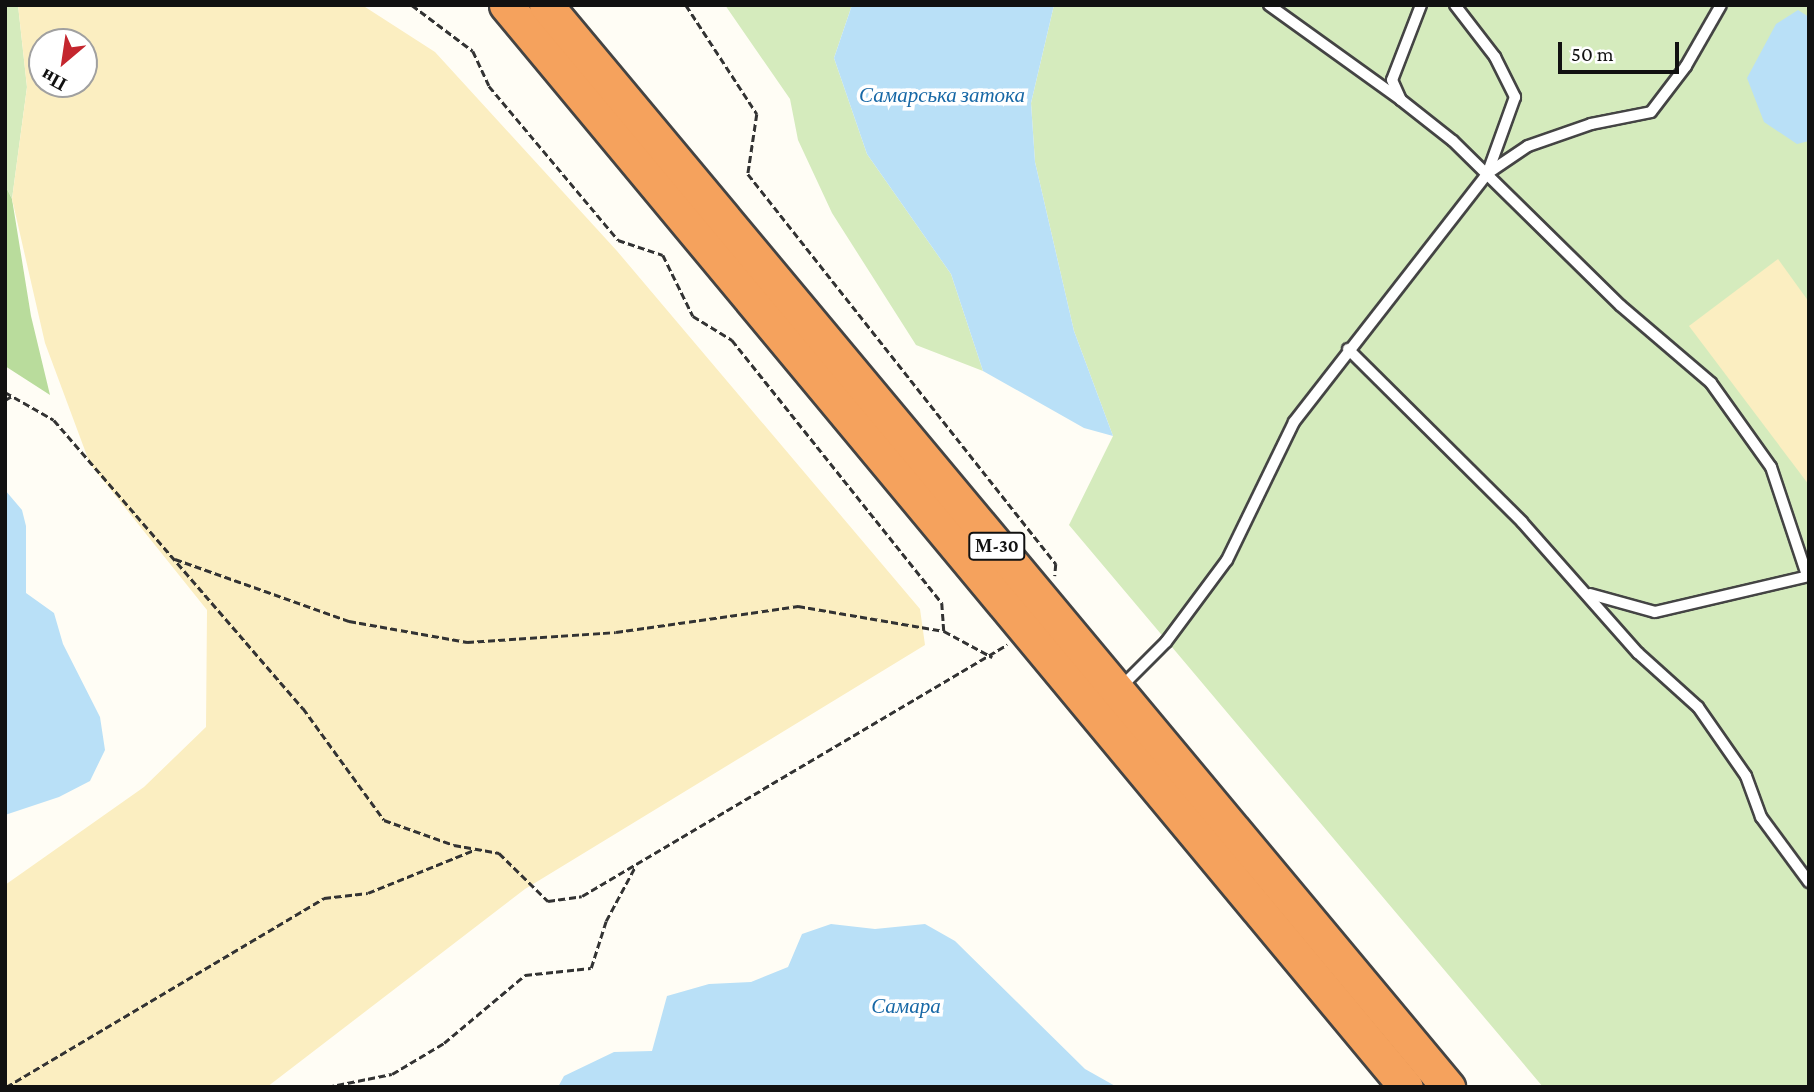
<!DOCTYPE html>
<html>
<head>
<meta charset="utf-8">
<style>
	body { margin:0 }
	#map { position:relative; width:1814px; height:1092px; overflow:hidden; background:#fffdf5; font-family:"Crimson Pro",serif }
	div>[style] { position:absolute }
	.green>* { inset:0; background:#d5ebbd }
	.forest>* { inset:0; background:#b9dc9c }
	.sand>* { inset:0; background:#fbeec1 }
	.water>* { inset:0; background:#b9e0f7 }
	.path>* { height:2.5px; margin-top:-1.25px; transform-origin:0; background:repeating-linear-gradient(90deg,#333 0 7px,transparent 0 10.5px) }
	.roads { filter:drop-shadow(2px 0 #444) drop-shadow(-2px 0 #444) drop-shadow(0 2px #444) drop-shadow(0 -2px #444) }
	.lane>* { height:10px; margin:-5px; padding:0 5px; transform-origin:5px; border-radius:5px; background:#fff }
	.highway>* { height:33px; margin:-16.5px; padding:0 16.5px; transform-origin:16.5px; border-radius:16.5px; background:#f5a25d }
	span { translate:-50% -50%; white-space:nowrap; text-align:center; line-height:1.15; -webkit-text-stroke:7px #fff; paint-order:stroke }
	.shield-label span { padding:2px 5px; background:#fff; border:2px solid; border-radius:5px; -webkit-text-stroke-width:0 }
	.shield-label { font-size:18px; color:#111; font-weight:700 }
	.water-label { font-size:21px; color:#1768a6; font-style:italic }
	.frame { position:absolute; inset:0; border:7px solid #111; pointer-events:none }
	.north { position:absolute; left:28px; top:28px; width:70px; height:70px; box-sizing:border-box; background:#fff; border:2px solid #a0a0a0; border-radius:50%; rotate:209deg; font-size:19px; font-weight:700; line-height:28px; text-align:center; color:#111 }
	.north::after { content:''; display:block; margin:auto; width:24px; height:32px; background:#c4262e; clip-path:polygon(50% 0,100% 100%,50% 72%,0 100%) }
	.scale { position:absolute; left:1558px; top:42px; width:121px; height:32px; box-sizing:border-box; border:4px solid #111; border-top:0; padding-left:9px; font-size:21px; line-height:24px; white-space:nowrap; color:#111; -webkit-text-stroke:5px #fff; paint-order:stroke }
</style>
</head>
<body>
<div id="map">
	<div class="green">
		<i style="clip-path:polygon(5px 5px,18px 5px,27px 87px,12px 199px,5px 185px)"></i>
		<i style="clip-path:polygon(725px 5px,852px 5px,834px 58px,867px 154px,951px 274px,983px 371px,916px 345px,832px 213px,798px 140px,790px 99px)"></i>
		<i style="clip-path:polygon(1054px 5px,1809px 5px,1809px 1087px,1543px 1087px,1069px 525px,1113px 436px,1074px 331px,1035px 162px,1031px 103px)"></i>
	</div>
	<div class="forest">
		<i style="clip-path:polygon(5px 185px,12px 199px,31px 316px,50px 395px,5px 366px)"></i>
	</div>
	<div class="sand">
		<i style="clip-path:polygon(evenodd,18px 5px,362px 5px,435px 52px,617px 251px,920px 609px,925px 645px,525px 889px,267px 1087px,5px 1087px,5px 885px,144px 787px,206px 727px,207px 610px,90px 464px,45px 343px,12px 199px,27px 87px,18px 5px,42px 42px,84px 42px,84px 84px,42px 84px,42px 42px)"></i>
		<i style="clip-path:polygon(1778px 259px,1809px 302px,1809px 485px,1689px 326px)"></i>
	</div>
	<div class="water">
		<i style="clip-path:polygon(852px 5px,1054px 5px,1031px 103px,1035px 162px,1074px 331px,1113px 436px,1084px 428px,983px 371px,951px 274px,867px 154px,834px 58px)"></i>
		<i style="clip-path:polygon(1798px 10px,1809px 17px,1809px 141px,1797px 144px,1764px 122px,1747px 78px,1776px 24px)"></i>
		<i style="clip-path:polygon(5px 490px,22px 510px,26px 526px,26px 593px,54px 613px,63px 644px,100px 717px,105px 750px,90px 781px,59px 797px,5px 815px)"></i>
		<i style="clip-path:polygon(831px 924px,875px 929px,925px 924px,955px 941px,1085px 1069px,1117px 1087px,558px 1087px,564px 1076px,614px 1052px,652px 1051px,667px 996px,709px 984px,751px 982px,788px 967px,802px 934px)"></i>
	</div>
	<div class="path">
		<i style="left:412px;top:5px;width:76px;rotate:37deg"></i>
		<i style="left:473px;top:51px;width:38px;rotate:65deg"></i>
		<i style="left:489px;top:86px;width:201px;rotate:50deg"></i>
		<i style="left:618px;top:240px;width:47px;rotate:18.4deg"></i>
		<i style="left:663px;top:255px;width:68px;rotate:63.8deg"></i>
		<i style="left:693px;top:316px;width:46px;rotate:31.6deg"></i>
		<i style="left:732px;top:340px;width:337px;rotate:51.4deg"></i>
		<i style="left:942px;top:603px;width:28px;rotate:86deg"></i>
		<i style="left:686px;top:5px;width:130px;rotate:56.9deg"></i>
		<i style="left:757px;top:114px;width:61px;rotate:98.5deg"></i>
		<i style="left:748px;top:174px;width:497px;rotate:51.7deg"></i>
		<i style="left:1056px;top:564px;width:12px;rotate:95deg"></i>
		<i style="left:5px;top:392px;width:56px;rotate:29.7deg"></i>
		<i style="left:54px;top:420px;width:381px;rotate:49.2deg"></i>
		<i style="left:303px;top:708px;width:138px;rotate:54.1deg"></i>
		<i style="left:384px;top:820px;width:74px;rotate:19.7deg"></i>
		<i style="left:454px;top:845px;width:46px;rotate:10.1deg"></i>
		<i style="left:499px;top:853px;width:69px;rotate:44.4deg"></i>
		<i style="left:548px;top:901px;width:34px;rotate:-8deg"></i>
		<i style="left:582px;top:896px;width:494px;rotate:-30.6deg"></i>
		<i style="left:5px;top:400px;width:8px;rotate:-30deg"></i>
		<i style="left:175px;top:559px;width:185px;rotate:19.6deg"></i>
		<i style="left:349px;top:621px;width:120px;rotate:10.1deg"></i>
		<i style="left:467px;top:642px;width:149px;rotate:-3.8deg"></i>
		<i style="left:616px;top:632px;width:184px;rotate:-8.1deg"></i>
		<i style="left:798px;top:606px;width:148px;rotate:9.7deg"></i>
		<i style="left:944px;top:631px;width:55px;rotate:28.4deg"></i>
		<i style="left:6px;top:1087px;width:370px;rotate:-30.7deg"></i>
		<i style="left:324px;top:898px;width:44px;rotate:-6.5deg"></i>
		<i style="left:368px;top:893px;width:114px;rotate:-22.1deg"></i>
		<i style="left:327px;top:1087px;width:66px;rotate:-11.3deg"></i>
		<i style="left:392px;top:1074px;width:61px;rotate:-30.8deg"></i>
		<i style="left:444px;top:1043px;width:106px;rotate:-40deg"></i>
		<i style="left:525px;top:975px;width:66px;rotate:-6.1deg"></i>
		<i style="left:591px;top:968px;width:49px;rotate:-72.3deg"></i>
		<i style="left:606px;top:921px;width:61px;rotate:-61.8deg"></i>
	</div>
	<div class="roads">
		<div class="lane">
			<i style="left:1269px;top:5px;width:161px;rotate:35.7deg"></i>
			<i style="left:1421px;top:5px;width:80px;rotate:111.1deg"></i>
			<i style="left:1392px;top:80px;width:22px;rotate:66deg"></i>
			<i style="left:1401px;top:100px;width:66px;rotate:38.3deg"></i>
			<i style="left:1453px;top:141px;width:235px;rotate:44.5deg"></i>
			<i style="left:1621px;top:306px;width:118px;rotate:40.5deg"></i>
			<i style="left:1711px;top:383px;width:103px;rotate:54.5deg"></i>
			<i style="left:1771px;top:467px;width:114px;rotate:71.6deg"></i>
			<i style="left:1455px;top:5px;width:66px;rotate:52.4deg"></i>
			<i style="left:1495px;top:57px;width:45px;rotate:63.4deg"></i>
			<i style="left:1515px;top:97px;width:80px;rotate:109.8deg"></i>
			<i style="left:1348px;top:349px;width:245px;rotate:44.8deg"></i>
			<i style="left:1522px;top:522px;width:175px;rotate:48.5deg"></i>
			<i style="left:1638px;top:653px;width:81px;rotate:42deg"></i>
			<i style="left:1698px;top:707px;width:84px;rotate:55.2deg"></i>
			<i style="left:1746px;top:776px;width:44px;rotate:69.9deg"></i>
			<i style="left:1761px;top:817px;width:81px;rotate:53.6deg"></i>
			<i style="left:1590px;top:594px;width:67px;rotate:15.5deg"></i>
			<i style="left:1655px;top:612px;width:158px;rotate:-13.2deg"></i>
			<i style="left:1120px;top:688px;width:65px;rotate:-45deg"></i>
			<i style="left:1166px;top:642px;width:102px;rotate:-53.4deg"></i>
			<i style="left:1227px;top:560px;width:153px;rotate:-64.1deg"></i>
			<i style="left:1294px;top:422px;width:316px;rotate:-52.1deg"></i>
			<i style="left:1488px;top:173px;width:48px;rotate:-34deg"></i>
			<i style="left:1528px;top:146px;width:67px;rotate:-19.2deg"></i>
			<i style="left:1591px;top:124px;width:61px;rotate:-11.3deg"></i>
			<i style="left:1651px;top:112px;width:58px;rotate:-52.7deg"></i>
			<i style="left:1686px;top:66px;width:70px;rotate:-60.2deg"></i>
		</div>
		<div class="highway">
			<i style="left:506px;top:5px;width:1407px;rotate:50.25deg"></i>
			<i style="left:546px;top:5px;width:1409px;rotate:50.18deg"></i>
		</div>
	</div>
	<div class="shield-label">
		<span style="left:997px;top:546px">М-30</span>
	</div>
	<div class="water-label">
		<span style="left:942px;top:95px">Самарська затока</span>
		<span style="left:906px;top:1006px">Самара</span>
	</div>
	<div class="frame"></div>
	<div class="north">Пн</div>
	<div class="scale">50 m</div>
</div>
</body>
</html>
